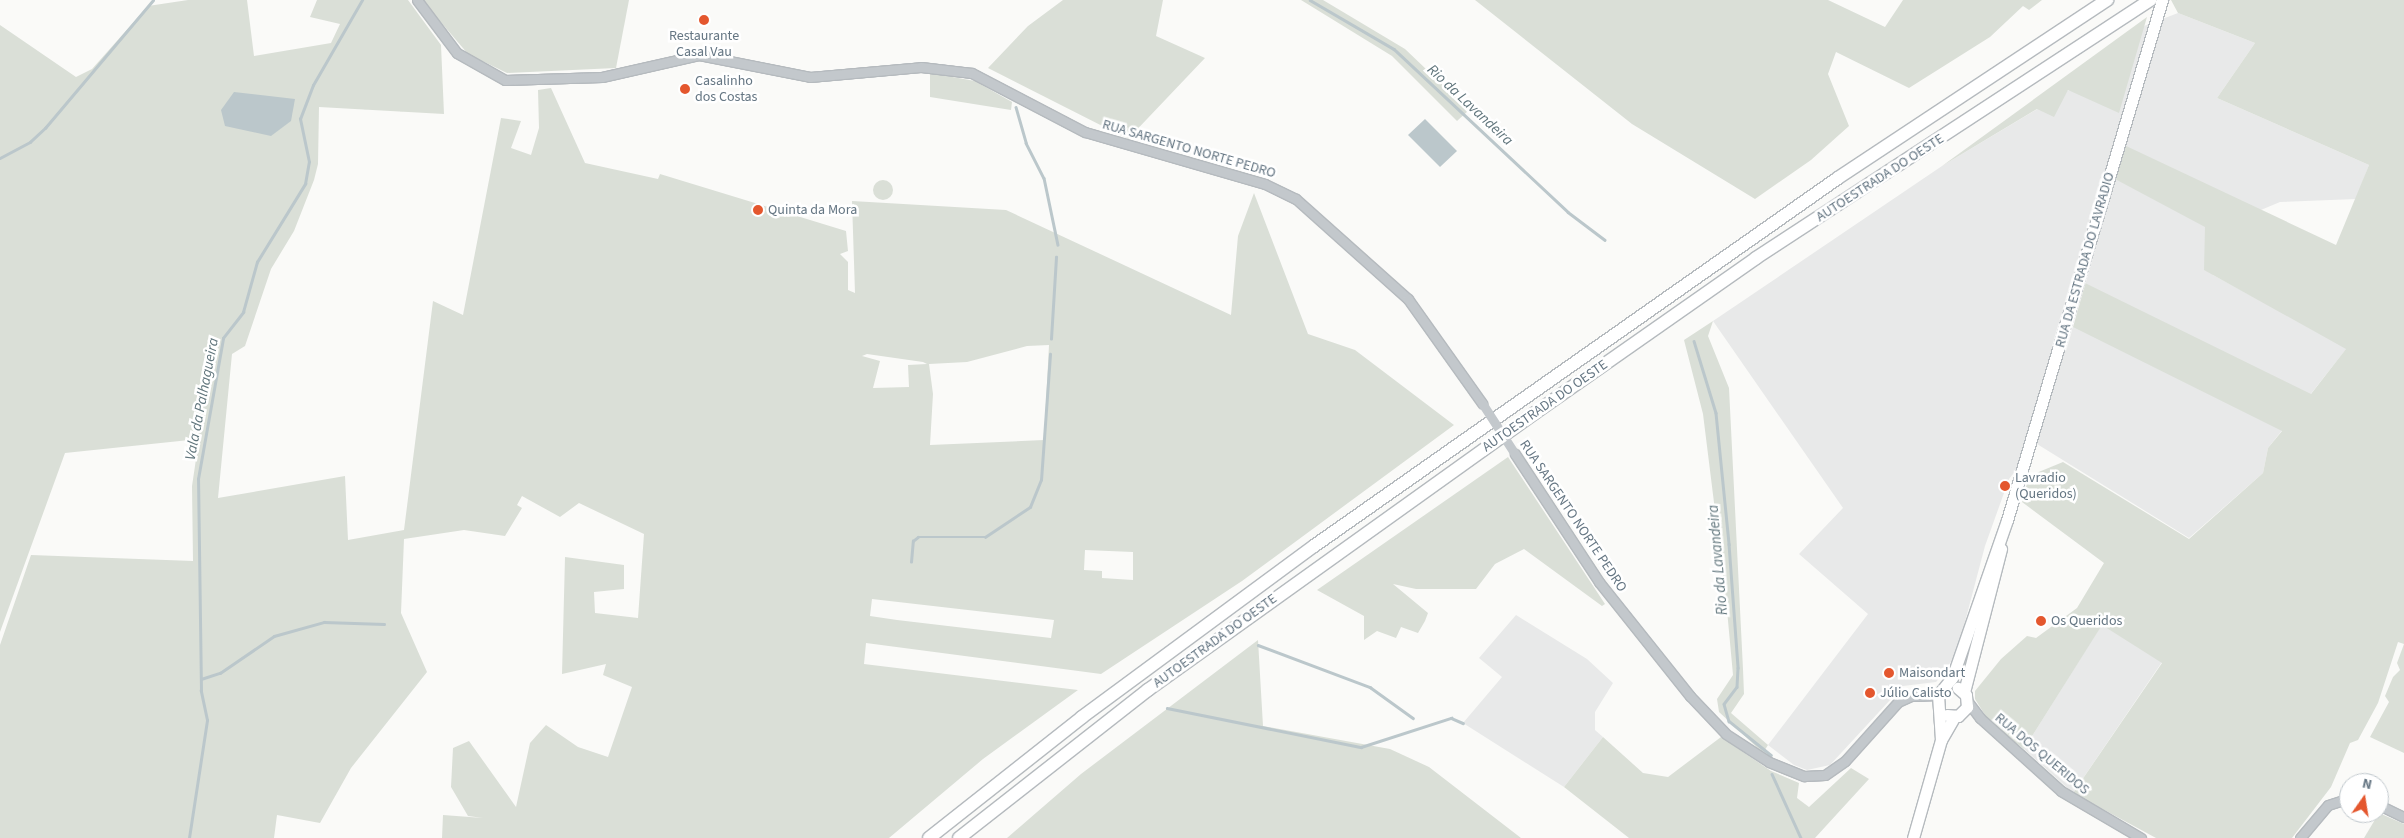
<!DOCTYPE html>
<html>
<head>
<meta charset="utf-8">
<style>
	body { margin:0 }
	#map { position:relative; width:2404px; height:838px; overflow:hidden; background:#fafaf8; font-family:"Source Sans 3",sans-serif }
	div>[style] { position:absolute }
	.built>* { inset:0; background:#e8e9e9 }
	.green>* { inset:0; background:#dadfd7 }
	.round { border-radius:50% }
	.water>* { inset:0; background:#bbc7cb }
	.stream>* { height:2.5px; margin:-1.25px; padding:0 1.25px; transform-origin:1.25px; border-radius:1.25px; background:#bbc7cb }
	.roads { filter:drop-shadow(1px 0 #b5babe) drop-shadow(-1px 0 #b5babe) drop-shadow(0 1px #b5babe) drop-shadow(0 -1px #b5babe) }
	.minor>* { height:9px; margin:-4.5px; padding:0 4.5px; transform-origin:4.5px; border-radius:4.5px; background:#c3c8cc }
	.major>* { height:11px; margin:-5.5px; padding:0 5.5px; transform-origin:5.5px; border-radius:5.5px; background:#fff }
	.highway>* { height:12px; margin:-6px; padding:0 6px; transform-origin:6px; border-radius:6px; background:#fff }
	.minor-bridge>* { height:9px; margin:-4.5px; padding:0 4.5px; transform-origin:4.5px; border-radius:4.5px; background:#c3c8cc }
	.dots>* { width:14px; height:14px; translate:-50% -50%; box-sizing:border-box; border:2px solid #fff; border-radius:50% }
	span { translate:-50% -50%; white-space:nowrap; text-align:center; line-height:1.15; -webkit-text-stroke:5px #fff; paint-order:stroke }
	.poi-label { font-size:14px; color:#657683 }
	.left { translate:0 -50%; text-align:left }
	.street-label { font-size:14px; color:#657683 }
	.water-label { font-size:15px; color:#60757c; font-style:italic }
	.north { position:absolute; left:2339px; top:773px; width:50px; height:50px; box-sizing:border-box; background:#fff; border:1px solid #c1c8cd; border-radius:50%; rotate:13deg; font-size:14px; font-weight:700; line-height:20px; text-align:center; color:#657683 }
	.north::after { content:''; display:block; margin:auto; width:18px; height:22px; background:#e4572e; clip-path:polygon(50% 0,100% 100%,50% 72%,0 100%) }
</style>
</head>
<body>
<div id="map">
	<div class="built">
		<i style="clip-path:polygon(2178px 13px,2255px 43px,2217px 98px,2369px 165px,2356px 199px,2280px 202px,2213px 230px,2213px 275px,2347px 348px,2268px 448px,2263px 473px,2189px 538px,2037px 444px,2009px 479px,1985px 546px,1957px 652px,1943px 674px,1936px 682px,1903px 686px,1830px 765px,1807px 770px,1794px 765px,1768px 745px,1868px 614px,1799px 554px,1843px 508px,1713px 321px,1942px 166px,2074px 87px,2144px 26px)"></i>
		<i style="clip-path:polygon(1516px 615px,1587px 659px,1613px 683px,1595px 712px,1595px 730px,1603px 737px,1564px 787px,1463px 723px,1502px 677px,1479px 658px)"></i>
		<i style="clip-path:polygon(2102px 624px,2162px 662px,2073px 793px,2024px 749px)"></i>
	</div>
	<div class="green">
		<i style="clip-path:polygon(evenodd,188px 0,247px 0,254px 56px,331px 43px,340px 24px,310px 17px,317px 0,408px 0,441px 45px,444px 114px,319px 107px,318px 164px,314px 180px,294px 231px,271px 269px,245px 346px,232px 354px,218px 498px,345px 476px,348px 540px,404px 530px,433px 301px,463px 315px,501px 118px,521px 121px,511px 148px,531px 155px,539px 128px,538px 90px,551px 88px,585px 163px,658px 179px,660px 174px,846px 231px,848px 251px,840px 254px,848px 262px,848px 290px,855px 293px,852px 201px,1006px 210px,1231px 315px,1238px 236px,1254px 193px,1308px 334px,1355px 350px,1454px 425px,1242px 581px,1101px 674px,866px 643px,864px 664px,1078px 690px,983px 759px,889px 838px,442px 838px,443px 815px,483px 818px,468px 816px,451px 787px,453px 748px,469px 741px,516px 807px,530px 743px,546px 725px,578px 747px,608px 757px,632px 687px,603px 675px,606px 664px,562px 674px,565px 557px,624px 565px,624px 589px,594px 592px,595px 613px,638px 618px,644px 534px,579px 503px,560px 517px,522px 496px,517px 505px,522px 508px,505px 536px,464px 530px,404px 539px,401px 613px,427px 672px,351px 768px,320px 823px,277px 815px,274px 838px,0 838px,0 645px,31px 555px,193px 561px,192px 486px,199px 439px,65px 453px,0 632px,0 25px,76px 77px,92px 69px,148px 6px,188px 0,1049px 345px,1044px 440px,930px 445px,933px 394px,929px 364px,967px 362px,1027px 346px,1049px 345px,188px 0,867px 354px,923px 362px,927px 364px,908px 365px,909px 387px,873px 388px,880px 361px,862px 356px,867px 354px,188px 0,1085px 550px,1133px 552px,1133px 580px,1102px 578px,1102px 571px,1084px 570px,1085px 550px,188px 0,872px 599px,1054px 620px,1051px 638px,897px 620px,870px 616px,872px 599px)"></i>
		<i style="clip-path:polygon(422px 0,629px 0,616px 68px,507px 73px,468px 54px)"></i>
		<i style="clip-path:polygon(1063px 0,1163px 0,1156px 36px,1205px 58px,1128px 139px,988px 68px,1028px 26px)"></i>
		<i style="clip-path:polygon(1301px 0,1323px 0,1405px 49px,1469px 110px,1457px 121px,1392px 56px)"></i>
		<i style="clip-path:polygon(1475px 0,1828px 0,1885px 27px,1903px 0,2042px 0,2029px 10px,2023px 6px,1990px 37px,1909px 88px,1836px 52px,1828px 74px,1849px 126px,1811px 160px,1755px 199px,1632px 124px)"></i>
		<i style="clip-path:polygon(2171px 0,2404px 0,2404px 753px,2370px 737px,2389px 702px,2385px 696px,2393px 677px,2400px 670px,2397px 663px,2404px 644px,2398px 642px,2378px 703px,2358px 740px,2350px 743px,2331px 787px,2292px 838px,2156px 838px,2073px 793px,2162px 663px,2102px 625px,2024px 749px,1990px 723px,1975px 699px,1975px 691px,2001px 659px,2027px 636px,2036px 638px,2077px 608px,2104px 563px,2022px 502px,2029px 476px,2063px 462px,2189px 539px,2263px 473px,2268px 448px,2282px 431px,2073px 327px,2085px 283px,2311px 394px,2346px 349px,2204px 270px,2205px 227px,2115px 179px,2124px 145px,2336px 245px,2369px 165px,2217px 98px,2255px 43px,2178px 13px)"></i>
		<i style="clip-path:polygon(2147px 17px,2119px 113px,2068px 90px,2054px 117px,2037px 109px,1942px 166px)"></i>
		<i style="clip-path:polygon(930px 73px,975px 81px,1012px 102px,1011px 110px,930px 97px)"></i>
		<i class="round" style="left:873px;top:180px;width:20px;height:20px"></i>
		<i style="clip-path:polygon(1713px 321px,1708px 336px,1729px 388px,1743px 669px,1744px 694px,1731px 713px,1768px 745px,1763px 753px,1719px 712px,1717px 699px,1733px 675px,1726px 599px,1703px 414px,1684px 340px)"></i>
		<i style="clip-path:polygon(1508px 457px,1605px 604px,1602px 606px,1524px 549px,1495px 564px,1476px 589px,1416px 589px,1393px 584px,1428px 613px,1425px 621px,1418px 633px,1401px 627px,1396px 638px,1377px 631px,1364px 640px,1364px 616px,1317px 590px)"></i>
		<i style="clip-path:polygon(1258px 640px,1263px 726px,1390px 749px,1429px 767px,1521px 838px,1007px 838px,1081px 774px)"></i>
		<i style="clip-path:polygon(1603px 737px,1643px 773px,1668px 777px,1721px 737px,1771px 771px,1799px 783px,1797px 798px,1809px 807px,1851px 768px,1869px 779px,1815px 838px,1629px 838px,1564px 787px)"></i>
		<i style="clip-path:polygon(2379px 813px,2404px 824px,2404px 838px,2364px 838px)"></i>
	</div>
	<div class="water">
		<i style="clip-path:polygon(234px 92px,295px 99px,291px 121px,271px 136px,225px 126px,221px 110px)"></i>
		<i style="clip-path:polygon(1425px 119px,1457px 151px,1440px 167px,1408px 135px)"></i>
	</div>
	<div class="stream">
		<i style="left:1310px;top:0;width:97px;rotate:30.3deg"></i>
		<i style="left:1394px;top:49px;width:238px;rotate:43.1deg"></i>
		<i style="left:1568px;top:212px;width:46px;rotate:37.1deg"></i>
		<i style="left:1016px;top:107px;width:37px;rotate:74deg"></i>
		<i style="left:1026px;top:143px;width:39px;rotate:63deg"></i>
		<i style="left:1044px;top:178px;width:68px;rotate:78.2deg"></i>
		<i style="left:0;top:158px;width:34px;rotate:-28deg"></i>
		<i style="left:30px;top:142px;width:21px;rotate:-43deg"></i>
		<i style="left:45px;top:128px;width:167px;rotate:-49.8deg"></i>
		<i style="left:1051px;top:339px;width:82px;rotate:-86.5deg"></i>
		<i style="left:1694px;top:341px;width:75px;rotate:73deg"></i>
		<i style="left:1716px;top:413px;width:132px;rotate:84.3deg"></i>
		<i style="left:1729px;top:544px;width:124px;rotate:85.8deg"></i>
		<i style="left:1738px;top:668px;width:19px;rotate:93deg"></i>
		<i style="left:1737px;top:687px;width:21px;rotate:127deg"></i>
		<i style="left:1724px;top:704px;width:18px;rotate:74deg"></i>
		<i style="left:1729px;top:721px;width:54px;rotate:39deg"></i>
		<i style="left:911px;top:562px;width:21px;rotate:-85deg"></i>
		<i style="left:913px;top:541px;width:6px;rotate:-39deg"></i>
		<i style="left:918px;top:537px;width:67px"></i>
		<i style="left:985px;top:537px;width:54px;rotate:-33.7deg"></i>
		<i style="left:1030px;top:507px;width:29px;rotate:-68deg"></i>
		<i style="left:1041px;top:480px;width:126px;rotate:-85.9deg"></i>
		<i style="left:1258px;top:645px;width:120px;rotate:20.6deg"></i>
		<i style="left:1370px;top:687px;width:53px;rotate:35.8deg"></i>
		<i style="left:201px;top:679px;width:20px;rotate:-18deg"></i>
		<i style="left:220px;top:673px;width:65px;rotate:-34.4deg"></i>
		<i style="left:274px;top:636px;width:52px;rotate:-15.6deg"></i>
		<i style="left:324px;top:622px;width:60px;rotate:1.9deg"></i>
		<i style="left:1167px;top:708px;width:198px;rotate:11.4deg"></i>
		<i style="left:1361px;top:747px;width:95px;rotate:-17.9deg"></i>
		<i style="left:1451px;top:718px;width:13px;rotate:23deg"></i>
		<i style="left:1772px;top:774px;width:70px;rotate:65.6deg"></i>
		<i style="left:189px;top:838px;width:119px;rotate:-81.3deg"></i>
		<i style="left:207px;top:720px;width:30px;rotate:-102deg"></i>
		<i style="left:201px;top:691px;width:212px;rotate:-90.8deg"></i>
		<i style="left:198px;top:479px;width:143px;rotate:-79.9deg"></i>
		<i style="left:223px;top:338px;width:33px;rotate:-52deg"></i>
		<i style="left:243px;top:312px;width:52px;rotate:-74.4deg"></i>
		<i style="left:257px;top:262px;width:92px;rotate:-58.4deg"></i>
		<i style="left:305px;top:184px;width:22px;rotate:-80deg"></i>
		<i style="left:309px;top:162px;width:44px;rotate:-101.8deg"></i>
		<i style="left:300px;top:119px;width:36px;rotate:-69deg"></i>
		<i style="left:313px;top:85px;width:98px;rotate:-60deg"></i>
	</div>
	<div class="roads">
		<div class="minor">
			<i style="left:417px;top:0;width:66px;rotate:53deg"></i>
			<i style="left:457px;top:53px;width:55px;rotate:29.4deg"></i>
			<i style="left:505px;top:80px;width:97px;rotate:-1.8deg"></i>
			<i style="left:602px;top:77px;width:99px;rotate:-12.8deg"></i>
			<i style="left:699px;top:55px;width:113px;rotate:11.2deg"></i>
			<i style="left:810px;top:77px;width:111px;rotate:-5.1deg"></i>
			<i style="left:921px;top:67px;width:51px;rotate:6.7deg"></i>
			<i style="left:972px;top:73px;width:127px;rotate:27.6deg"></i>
			<i style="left:1085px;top:132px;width:187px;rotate:16.1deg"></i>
			<i style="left:1265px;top:184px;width:34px;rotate:26deg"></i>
			<i style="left:1296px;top:199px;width:150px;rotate:41.8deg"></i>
			<i style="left:1408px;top:299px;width:128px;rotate:54.6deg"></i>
			<i style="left:1515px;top:454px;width:153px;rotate:56.7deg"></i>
			<i style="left:1599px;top:582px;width:146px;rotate:51.4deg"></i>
			<i style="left:1690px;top:696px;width:52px;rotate:46.5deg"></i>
			<i style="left:1726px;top:734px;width:51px;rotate:33.1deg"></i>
			<i style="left:1769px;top:762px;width:38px;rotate:22deg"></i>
			<i style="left:1804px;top:776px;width:21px;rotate:-3deg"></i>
			<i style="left:1825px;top:775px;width:24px;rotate:-35deg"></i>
			<i style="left:1845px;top:761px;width:79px;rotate:-48.1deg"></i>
			<i style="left:1898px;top:702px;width:14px;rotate:-25deg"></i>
			<i style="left:1911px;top:696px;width:27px;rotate:-2deg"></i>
			<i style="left:1968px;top:702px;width:20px;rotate:53deg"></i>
			<i style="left:1980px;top:718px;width:109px;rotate:42deg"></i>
			<i style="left:2061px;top:791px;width:93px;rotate:30.4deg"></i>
			<i style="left:2379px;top:805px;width:28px;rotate:26deg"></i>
			<i style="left:2300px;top:838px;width:43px;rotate:-49.7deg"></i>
			<i style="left:2328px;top:805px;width:22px;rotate:-18deg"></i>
		</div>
		<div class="major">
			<i style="left:1964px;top:692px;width:148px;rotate:-75.5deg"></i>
			<i style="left:1947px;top:715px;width:11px;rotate:5deg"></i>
			<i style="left:1958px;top:716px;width:13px;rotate:-45deg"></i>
			<i style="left:1967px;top:707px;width:12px;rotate:-95deg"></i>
			<i style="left:1966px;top:695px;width:11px;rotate:-139deg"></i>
			<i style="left:1941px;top:740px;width:45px;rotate:-93.8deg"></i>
			<i style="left:1938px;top:695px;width:22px;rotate:-51deg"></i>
			<i style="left:1952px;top:678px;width:167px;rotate:-70.8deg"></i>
			<i style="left:2007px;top:520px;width:543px;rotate:-73.4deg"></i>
			<i style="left:1913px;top:838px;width:102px;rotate:-74.1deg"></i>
			<i style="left:1941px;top:740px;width:28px;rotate:-60deg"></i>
		</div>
		<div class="highway">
			<i style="left:929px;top:838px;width:195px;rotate:-38.3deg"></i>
			<i style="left:1082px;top:717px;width:288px;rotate:-36.4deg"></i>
			<i style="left:1314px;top:546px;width:640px;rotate:-35.08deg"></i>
			<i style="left:1838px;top:178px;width:323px;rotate:-33.5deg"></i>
			<i style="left:959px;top:838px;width:240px;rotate:-38.1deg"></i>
			<i style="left:1148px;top:690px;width:476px;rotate:-35.6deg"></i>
			<i style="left:1535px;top:413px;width:270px;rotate:-35deg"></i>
			<i style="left:1756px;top:258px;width:472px;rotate:-33.2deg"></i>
		</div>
	</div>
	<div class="minor-bridge">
		<i style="left:1482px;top:403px;width:61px;rotate:57.1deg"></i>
	</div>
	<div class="dots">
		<i style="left:704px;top:20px;background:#e4572e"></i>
		<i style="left:685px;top:89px;background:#e4572e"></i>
		<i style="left:758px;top:210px;background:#e4572e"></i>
		<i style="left:2005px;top:486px;background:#e4572e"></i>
		<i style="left:2041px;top:621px;background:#e4572e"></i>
		<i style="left:1889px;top:673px;background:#e4572e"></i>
		<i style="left:1870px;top:693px;background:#e4572e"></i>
	</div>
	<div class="poi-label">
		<span style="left:704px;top:44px">Restaurante<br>Casal Vau</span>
		<span class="left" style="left:695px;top:89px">Casalinho<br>dos Costas</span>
		<span class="left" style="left:768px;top:210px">Quinta da Mora</span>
		<span class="left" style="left:2015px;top:486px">Lavradio<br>(Queridos)</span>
		<span class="left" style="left:2051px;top:621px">Os Queridos</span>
		<span class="left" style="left:1899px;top:673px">Maisondart</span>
		<span class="left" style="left:1880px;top:693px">Júlio Calisto</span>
	</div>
	<div class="street-label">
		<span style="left:1189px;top:149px;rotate:16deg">RUA SARGENTO NORTE PEDRO</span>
		<span style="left:1880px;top:178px;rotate:-33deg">AUTOESTRADA DO OESTE</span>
		<span style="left:2085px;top:260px;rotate:-74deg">RUA DA ESTRADA DO LAVRADIO</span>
		<span style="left:1545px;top:406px;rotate:-35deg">AUTOESTRADA DO OESTE</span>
		<span style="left:1573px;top:516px;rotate:56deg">RUA SARGENTO NORTE PEDRO</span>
		<span style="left:1215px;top:641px;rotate:-36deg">AUTOESTRADA DO OESTE</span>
		<span style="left:2042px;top:754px;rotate:40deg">RUA DOS QUERIDOS</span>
	</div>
	<div class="water-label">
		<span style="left:1470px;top:105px;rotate:43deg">Rio da Lavandeira</span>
		<span style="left:202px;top:399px;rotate:-79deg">Vala da Palhagueira</span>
		<span style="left:1718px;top:560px;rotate:-95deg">Rio da Lavandeira</span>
	</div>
	<div class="north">N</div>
</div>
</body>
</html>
